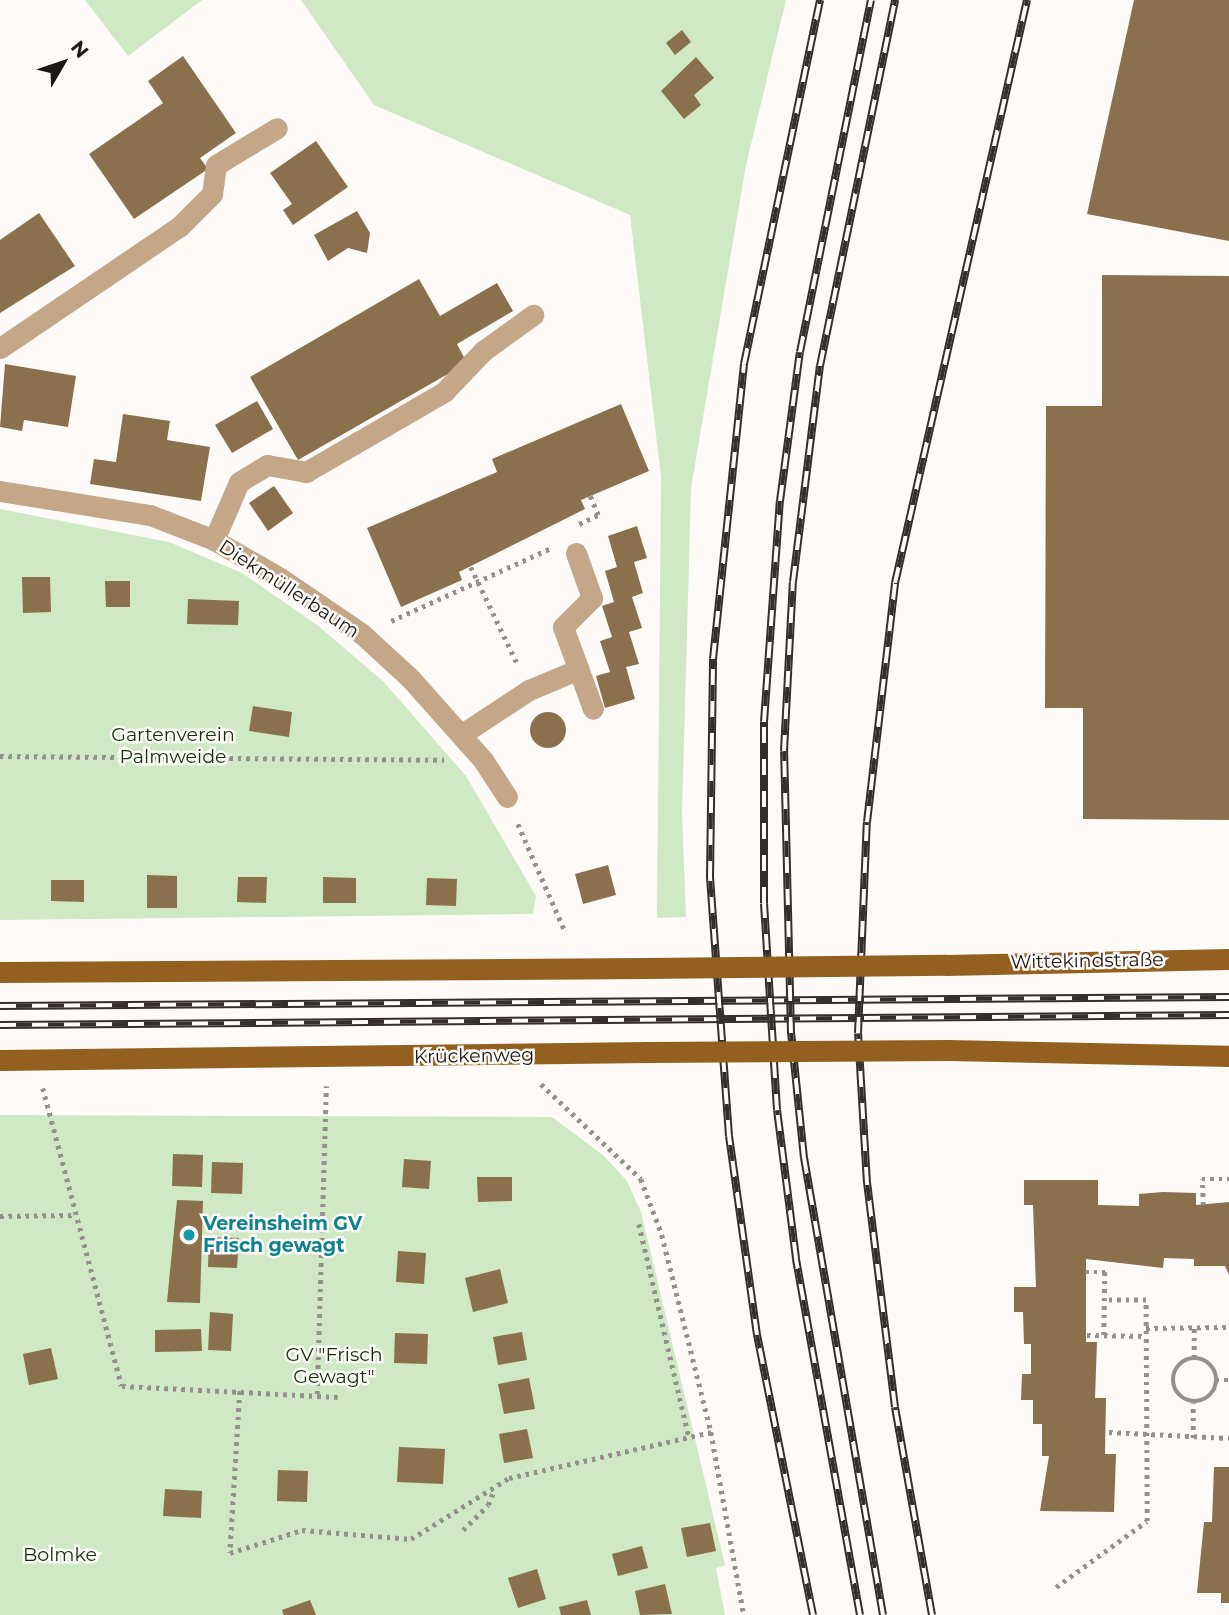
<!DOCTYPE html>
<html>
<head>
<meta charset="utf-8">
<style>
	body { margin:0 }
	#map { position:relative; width:1229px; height:1615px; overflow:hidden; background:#fefaf8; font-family:Montserrat,sans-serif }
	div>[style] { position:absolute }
	.green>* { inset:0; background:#cee9c3 }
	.building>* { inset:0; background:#8a704c }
	.round { border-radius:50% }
	.path>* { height:4.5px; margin-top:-2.25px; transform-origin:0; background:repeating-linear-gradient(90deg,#95908d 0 3.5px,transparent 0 8.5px) }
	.path>.ring { margin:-2.25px; padding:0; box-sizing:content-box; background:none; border:4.5px solid #95908d; border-radius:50% }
	.minor>* { height:21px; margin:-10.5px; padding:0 10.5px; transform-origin:10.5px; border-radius:10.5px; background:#c4a789 }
	.major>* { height:21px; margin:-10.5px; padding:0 10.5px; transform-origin:10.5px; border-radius:10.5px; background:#93601f }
	.rail>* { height:8px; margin-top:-4px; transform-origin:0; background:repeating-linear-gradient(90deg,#fefaf8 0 16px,#352f2b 0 32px); box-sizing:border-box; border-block:2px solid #352f2b }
	.major-bridge>* { height:21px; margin:-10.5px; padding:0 10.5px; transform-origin:10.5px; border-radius:10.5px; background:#93601f }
	.dots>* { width:19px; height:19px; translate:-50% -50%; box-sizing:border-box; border:4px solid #fefaf8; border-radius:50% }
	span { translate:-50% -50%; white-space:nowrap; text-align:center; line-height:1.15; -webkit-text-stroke:5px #fefaf8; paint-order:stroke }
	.street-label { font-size:19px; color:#1e1814 }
	.park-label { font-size:19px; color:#113400 }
	.culture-label { font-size:19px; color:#0d838f; font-weight:700 }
	.left { translate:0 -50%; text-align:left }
	.north { position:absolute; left:28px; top:28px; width:70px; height:70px; -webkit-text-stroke:5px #fefaf8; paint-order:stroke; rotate:51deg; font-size:19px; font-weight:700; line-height:28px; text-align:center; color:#1e1814 }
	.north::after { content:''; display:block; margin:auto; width:24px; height:32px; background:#1e1814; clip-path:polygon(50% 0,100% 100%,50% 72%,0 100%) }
</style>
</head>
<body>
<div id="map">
	<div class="green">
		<i style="clip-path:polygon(85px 0,202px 0,128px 56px)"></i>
		<i style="clip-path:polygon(301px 0,786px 0,746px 165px,691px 488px,682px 813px,686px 917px,657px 918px,661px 477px,630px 215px,374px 105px)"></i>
		<i style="clip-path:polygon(0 509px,169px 542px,242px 573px,317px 625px,383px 681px,466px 776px,536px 896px,533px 914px,0 920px)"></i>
		<i style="clip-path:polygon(0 1115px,552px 1117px,604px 1156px,627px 1181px,641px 1212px,725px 1565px,716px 1568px,725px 1615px,0 1615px)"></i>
	</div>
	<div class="building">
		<i style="clip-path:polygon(1134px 0,1229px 0,1229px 241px,1087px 214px)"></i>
		<i style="clip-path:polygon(682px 30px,691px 42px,675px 55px,666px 43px)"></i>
		<i style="clip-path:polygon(183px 56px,236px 133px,200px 158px,208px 169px,134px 219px,89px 154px,163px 103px,148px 81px)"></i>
		<i style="clip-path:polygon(696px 57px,714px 78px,694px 95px,701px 105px,684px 119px,661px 91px)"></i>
		<i style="clip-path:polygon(316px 141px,348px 187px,293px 225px,283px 210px,292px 204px,270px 173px)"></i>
		<i style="clip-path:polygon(357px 211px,370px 233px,367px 253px,348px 248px,328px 261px,314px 235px)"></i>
		<i style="clip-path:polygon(39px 213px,75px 266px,0 313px,0 240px)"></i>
		<i style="clip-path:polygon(1102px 275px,1229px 276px,1229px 820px,1083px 819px,1083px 708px,1045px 708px,1046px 406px,1102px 406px)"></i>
		<i style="clip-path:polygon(419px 279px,440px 316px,497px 283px,513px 311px,457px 344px,467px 363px,298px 460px,250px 377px)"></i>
		<i style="clip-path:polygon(5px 364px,76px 376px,68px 427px,24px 420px,22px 431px,0 427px)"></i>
		<i style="clip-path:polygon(257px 401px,273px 429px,232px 453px,215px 425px)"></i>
		<i style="clip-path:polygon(621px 404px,649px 471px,581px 500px,585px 509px,459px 572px,462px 580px,401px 607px,367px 528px,497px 472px,492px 459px)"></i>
		<i style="clip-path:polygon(123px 414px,170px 421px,167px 440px,210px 447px,201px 501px,90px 484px,94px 459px,116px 462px)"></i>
		<i style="clip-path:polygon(274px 486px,293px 513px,268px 531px,249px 503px)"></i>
		<i style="clip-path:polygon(637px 526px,647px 558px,634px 562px,643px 593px,632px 597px,642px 628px,629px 632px,639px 664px,626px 667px,635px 699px,605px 708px,596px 676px,610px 672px,600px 641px,612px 637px,602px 606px,614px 602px,605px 571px,617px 567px,608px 536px)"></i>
		<i style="clip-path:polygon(22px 577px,50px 577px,51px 612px,23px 613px)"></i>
		<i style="clip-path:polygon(105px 581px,130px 581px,130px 607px,106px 607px)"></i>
		<i style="clip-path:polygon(188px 599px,239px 601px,238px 625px,187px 624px)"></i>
		<i style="clip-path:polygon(253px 706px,292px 712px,289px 737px,249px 731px)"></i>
		<i class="round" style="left:530px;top:712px;width:36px;height:36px"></i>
		<i style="clip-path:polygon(608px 865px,616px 895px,583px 904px,575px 874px)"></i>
		<i style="clip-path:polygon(147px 875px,177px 876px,177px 908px,147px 908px)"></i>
		<i style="clip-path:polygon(238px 877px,267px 877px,266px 903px,237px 902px)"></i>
		<i style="clip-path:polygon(323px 877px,356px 878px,356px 903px,323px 903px)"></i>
		<i style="clip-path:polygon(427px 878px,457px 879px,456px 906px,426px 905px)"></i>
		<i style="clip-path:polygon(51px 880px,84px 880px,84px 902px,51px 901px)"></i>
		<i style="clip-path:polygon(173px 1154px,203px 1155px,202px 1187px,172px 1186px)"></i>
		<i style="clip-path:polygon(404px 1159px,431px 1161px,429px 1189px,402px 1187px)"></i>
		<i style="clip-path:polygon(212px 1162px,243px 1163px,242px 1194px,211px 1193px)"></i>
		<i style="clip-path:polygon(477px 1177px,512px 1177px,512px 1201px,478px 1202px)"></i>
		<i style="clip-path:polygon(1024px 1180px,1098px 1180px,1098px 1205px,1139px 1206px,1139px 1194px,1163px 1192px,1196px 1193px,1196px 1205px,1229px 1202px,1229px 1275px,1225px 1266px,1194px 1266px,1194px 1259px,1164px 1258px,1163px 1268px,1086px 1259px,1086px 1342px,1097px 1342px,1095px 1398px,1106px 1398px,1105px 1454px,1116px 1454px,1114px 1512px,1040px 1511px,1049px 1456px,1042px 1456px,1042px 1424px,1033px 1424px,1033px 1400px,1021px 1400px,1022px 1374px,1031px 1374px,1031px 1344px,1024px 1344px,1023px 1312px,1014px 1312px,1014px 1287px,1036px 1287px,1033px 1205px,1024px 1205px)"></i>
		<i style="clip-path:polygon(177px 1200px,203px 1201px,200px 1303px,167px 1302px)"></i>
		<i style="clip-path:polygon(209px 1237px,239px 1238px,237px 1268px,208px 1267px)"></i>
		<i style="clip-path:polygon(398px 1251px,426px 1253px,424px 1284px,396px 1282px)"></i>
		<i style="clip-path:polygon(500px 1269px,508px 1303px,473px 1312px,465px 1278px)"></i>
		<i style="clip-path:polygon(210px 1312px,233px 1314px,231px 1351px,208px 1350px)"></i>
		<i style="clip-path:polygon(201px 1329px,202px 1351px,155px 1352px,155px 1330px)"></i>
		<i style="clip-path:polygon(522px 1332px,527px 1360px,498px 1365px,493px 1337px)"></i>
		<i style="clip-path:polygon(395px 1333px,428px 1334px,427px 1364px,394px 1363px)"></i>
		<i style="clip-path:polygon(51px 1348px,58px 1379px,29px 1385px,23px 1354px)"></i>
		<i style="clip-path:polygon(529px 1378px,535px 1409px,504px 1414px,498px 1384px)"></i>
		<i style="clip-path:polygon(527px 1429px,533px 1458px,504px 1463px,499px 1434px)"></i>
		<i style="clip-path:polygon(399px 1447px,445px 1449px,443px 1484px,397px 1482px)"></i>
		<i style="clip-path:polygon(1214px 1467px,1229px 1467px,1229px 1603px,1221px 1603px,1221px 1593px,1197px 1593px,1204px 1522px,1212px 1522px)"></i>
		<i style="clip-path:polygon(278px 1470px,308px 1471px,307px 1502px,277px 1501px)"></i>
		<i style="clip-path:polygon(165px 1489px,202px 1491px,201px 1518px,163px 1516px)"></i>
		<i style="clip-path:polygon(710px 1523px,716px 1551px,687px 1557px,681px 1528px)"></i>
		<i style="clip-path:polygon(642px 1546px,648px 1568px,618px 1576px,612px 1554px)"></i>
		<i style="clip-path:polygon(537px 1569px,546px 1599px,518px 1608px,508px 1578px)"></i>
		<i style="clip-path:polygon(665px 1584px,672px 1614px,640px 1615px,635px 1591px)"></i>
		<i style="clip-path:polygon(310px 1600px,316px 1615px,284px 1615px,282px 1610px)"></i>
		<i style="clip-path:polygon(587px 1600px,591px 1615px,561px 1615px,559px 1607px)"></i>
	</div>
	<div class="path">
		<i style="left:579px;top:524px;width:21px;rotate:-25deg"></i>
		<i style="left:598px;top:515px;width:21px;rotate:-113deg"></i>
		<i style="left:471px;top:567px;width:106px;rotate:64.4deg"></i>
		<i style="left:391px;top:621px;width:174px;rotate:-24.5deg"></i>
		<i style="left:0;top:756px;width:444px;rotate:0.5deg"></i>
		<i style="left:518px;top:824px;width:115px;rotate:66.3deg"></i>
		<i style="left:541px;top:1084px;width:138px;rotate:43.5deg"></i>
		<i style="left:641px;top:1179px;width:60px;rotate:69.4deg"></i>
		<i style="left:662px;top:1235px;width:203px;rotate:76deg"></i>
		<i style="left:711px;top:1432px;width:186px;rotate:79.8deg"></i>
		<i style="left:43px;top:1088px;width:308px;rotate:75.2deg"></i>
		<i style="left:122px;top:1386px;width:216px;rotate:2.9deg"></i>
		<i style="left:1203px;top:1205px;width:26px;rotate:-92deg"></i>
		<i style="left:1202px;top:1179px;width:27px"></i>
		<i style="left:0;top:1216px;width:76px;rotate:-0.8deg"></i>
		<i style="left:639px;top:1224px;width:220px;rotate:76.8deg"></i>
		<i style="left:1085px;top:1272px;width:20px"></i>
		<i style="left:1105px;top:1272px;width:63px;rotate:90.9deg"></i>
		<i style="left:1146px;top:1328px;width:83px;rotate:-0.7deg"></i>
		<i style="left:1087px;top:1335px;width:59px;rotate:1deg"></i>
		<i style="left:1194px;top:1358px;width:30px;rotate:-90deg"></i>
		<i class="ring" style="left:1173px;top:1358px;width:39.5px;height:39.5px"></i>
		<i style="left:1216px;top:1380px;width:13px"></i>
		<i style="left:240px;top:1391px;width:162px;rotate:93.5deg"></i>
		<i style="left:230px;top:1553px;width:76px;rotate:-17.7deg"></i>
		<i style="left:302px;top:1530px;width:109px;rotate:4.7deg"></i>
		<i style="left:411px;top:1539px;width:115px;rotate:-31.9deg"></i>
		<i style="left:509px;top:1478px;width:207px;rotate:-12.8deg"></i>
		<i style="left:317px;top:1394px;width:308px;rotate:-88.3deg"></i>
		<i style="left:1109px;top:1432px;width:120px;rotate:2.9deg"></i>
		<i style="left:1193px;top:1438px;width:35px;rotate:-90deg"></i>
		<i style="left:463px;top:1530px;width:35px;rotate:-45deg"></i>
		<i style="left:488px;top:1505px;width:16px;rotate:-68deg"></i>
		<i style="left:1056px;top:1587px;width:112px;rotate:-36deg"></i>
		<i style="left:1147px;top:1521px;width:221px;rotate:-90.3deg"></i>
		<i style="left:1146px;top:1300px;width:42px;rotate:180deg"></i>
	</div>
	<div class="minor">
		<i style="left:0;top:348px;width:216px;rotate:-34.1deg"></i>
		<i style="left:179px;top:227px;width:47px;rotate:-45deg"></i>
		<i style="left:212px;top:194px;width:29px;rotate:-82deg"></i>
		<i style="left:216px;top:165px;width:71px;rotate:-31.2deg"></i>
		<i style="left:0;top:491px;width:152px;rotate:9.1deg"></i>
		<i style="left:150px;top:515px;width:69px;rotate:21.3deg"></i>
		<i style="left:214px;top:540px;width:76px;rotate:29.9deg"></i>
		<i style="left:280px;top:578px;width:99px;rotate:34.3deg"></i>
		<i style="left:362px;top:634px;width:65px;rotate:42.5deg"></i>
		<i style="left:410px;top:678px;width:110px;rotate:48.3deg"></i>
		<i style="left:483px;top:760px;width:44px;rotate:57deg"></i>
		<i style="left:214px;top:540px;width:63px;rotate:-66.7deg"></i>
		<i style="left:239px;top:482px;width:33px;rotate:-31deg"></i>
		<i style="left:267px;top:465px;width:40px;rotate:10deg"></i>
		<i style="left:306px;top:472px;width:160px;rotate:-30.1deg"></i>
		<i style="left:444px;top:392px;width:57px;rotate:-46.4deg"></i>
		<i style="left:483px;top:351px;width:62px;rotate:-35.8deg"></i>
		<i style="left:576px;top:553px;width:48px;rotate:70.4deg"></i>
		<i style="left:592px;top:598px;width:41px;rotate:135deg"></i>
		<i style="left:563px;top:627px;width:87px;rotate:69.9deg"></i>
		<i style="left:462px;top:734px;width:80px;rotate:-33.3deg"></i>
		<i style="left:529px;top:690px;width:54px;rotate:-22.8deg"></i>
	</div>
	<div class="major">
		<i style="left:946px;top:965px;width:283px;rotate:-1.2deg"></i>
		<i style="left:0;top:972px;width:646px;rotate:-0.35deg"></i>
		<i style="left:948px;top:1050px;width:281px;rotate:1.2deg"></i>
		<i style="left:0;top:1060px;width:648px;rotate:-0.71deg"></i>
	</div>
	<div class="rail">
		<i style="left:0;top:1006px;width:1229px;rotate:-0.42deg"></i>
		<i style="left:0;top:1025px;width:1229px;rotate:-0.47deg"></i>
		<i style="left:813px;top:1615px;width:286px;rotate:-101.3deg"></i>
		<i style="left:757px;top:1335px;width:201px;rotate:-98deg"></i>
		<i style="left:729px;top:1136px;width:260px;rotate:-94.2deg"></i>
		<i style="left:710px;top:877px;width:218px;rotate:-89.2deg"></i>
		<i style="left:713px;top:659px;width:297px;rotate:-84deg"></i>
		<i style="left:744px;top:364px;width:372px;rotate:-78.2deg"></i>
		<i style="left:860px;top:1615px;width:363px;rotate:-100.2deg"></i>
		<i style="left:796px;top:1258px;width:149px;rotate:-97.3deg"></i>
		<i style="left:777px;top:1110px;width:207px;rotate:-93.6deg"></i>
		<i style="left:764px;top:903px;width:181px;rotate:-90deg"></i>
		<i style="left:764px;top:722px;width:222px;rotate:-85.9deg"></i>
		<i style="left:780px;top:501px;width:150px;rotate:-82.4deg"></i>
		<i style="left:800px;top:352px;width:359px;rotate:-78.6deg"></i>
		<i style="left:883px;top:1615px;width:464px;rotate:-99.8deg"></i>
		<i style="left:804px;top:1158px;width:126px;rotate:-95.9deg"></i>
		<i style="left:791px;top:1033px;width:282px;rotate:-91.4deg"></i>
		<i style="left:784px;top:751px;width:169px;rotate:-87deg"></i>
		<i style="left:793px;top:582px;width:218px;rotate:-82.9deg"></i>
		<i style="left:820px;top:366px;width:374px;rotate:-78.4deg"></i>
		<i style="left:932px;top:1615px;width:211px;rotate:-100.1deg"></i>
		<i style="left:895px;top:1407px;width:226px;rotate:-97.1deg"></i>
		<i style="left:867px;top:1183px;width:150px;rotate:-93.4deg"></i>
		<i style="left:858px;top:1033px;width:211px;rotate:-87.6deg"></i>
		<i style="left:867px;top:822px;width:241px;rotate:-83.3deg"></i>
		<i style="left:895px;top:583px;width:598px;rotate:-77.24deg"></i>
	</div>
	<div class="major-bridge">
		<i style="left:646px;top:968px;width:300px;rotate:-0.6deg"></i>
		<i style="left:648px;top:1052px;width:300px;rotate:-0.4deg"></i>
	</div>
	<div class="dots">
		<i style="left:189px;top:1235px;background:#0f9aa8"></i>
	</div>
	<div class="street-label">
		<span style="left:289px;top:589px;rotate:33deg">Diekmüllerbaum</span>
		<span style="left:1087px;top:961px;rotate:-1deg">Wittekindstraße</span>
		<span style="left:474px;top:1056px;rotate:-1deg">Krückenweg</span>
	</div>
	<div class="park-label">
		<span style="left:173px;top:746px">Gartenverein<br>Palmweide</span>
		<span style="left:334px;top:1366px">GV "Frisch<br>Gewagt"</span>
		<span style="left:60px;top:1555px">Bolmke</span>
	</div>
	<div class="culture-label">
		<span class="left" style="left:203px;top:1235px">Vereinsheim GV<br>Frisch gewagt</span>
	</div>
	<div class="north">N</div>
</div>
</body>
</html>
